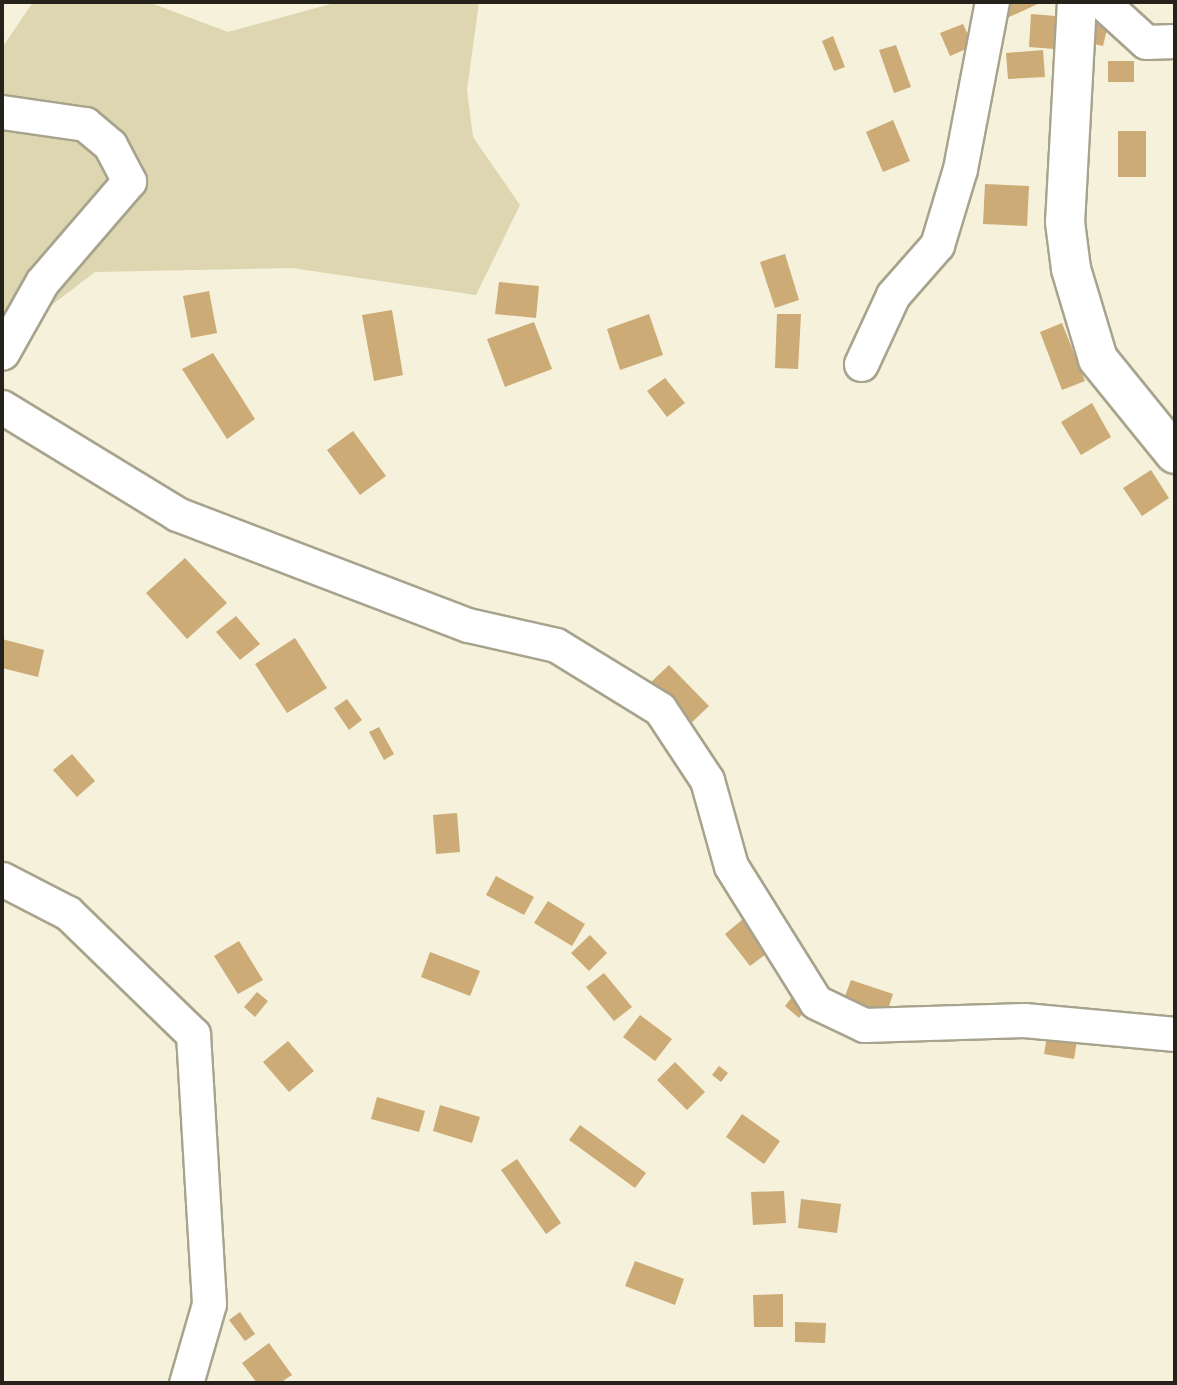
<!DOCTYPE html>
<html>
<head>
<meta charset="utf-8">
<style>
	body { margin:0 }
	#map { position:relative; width:1177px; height:1385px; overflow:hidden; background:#f5f1da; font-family:Ubuntu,sans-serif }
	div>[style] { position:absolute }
	.green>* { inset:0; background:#ddd6b0 }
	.building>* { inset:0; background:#ccab77 }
	.roads { filter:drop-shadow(2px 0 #a7a38d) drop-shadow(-2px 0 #a7a38d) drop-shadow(0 2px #a7a38d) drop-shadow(0 -2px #a7a38d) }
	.street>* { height:33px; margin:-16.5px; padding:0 16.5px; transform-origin:16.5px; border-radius:16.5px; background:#fff }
	.secondary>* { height:38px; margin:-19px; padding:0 19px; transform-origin:19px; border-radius:19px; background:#fff }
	span { translate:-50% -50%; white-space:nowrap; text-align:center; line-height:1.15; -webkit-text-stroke:5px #fff; paint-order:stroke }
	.frame { position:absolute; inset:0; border:4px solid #24221a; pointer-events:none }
</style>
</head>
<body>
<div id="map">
	<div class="green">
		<i style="clip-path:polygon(33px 2px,148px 2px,228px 32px,338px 2px,479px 2px,467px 90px,473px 137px,520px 205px,476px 295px,292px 268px,95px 272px,40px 314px,2px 330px,2px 48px)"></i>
	</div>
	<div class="building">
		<i style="clip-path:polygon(1000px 2px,1042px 2px,1007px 18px)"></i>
		<i style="clip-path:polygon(1031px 14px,1056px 16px,1054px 49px,1029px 47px)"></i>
		<i style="clip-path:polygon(1085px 21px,1108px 25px,1103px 46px,1081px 41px)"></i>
		<i style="clip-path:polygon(963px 24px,973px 46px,950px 56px,940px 33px)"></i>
		<i style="clip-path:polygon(833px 36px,845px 67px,834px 71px,822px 41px)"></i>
		<i style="clip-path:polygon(896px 45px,911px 87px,894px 93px,879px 50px)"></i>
		<i style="clip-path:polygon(1043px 50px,1045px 77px,1008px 79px,1006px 53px)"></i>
		<i style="clip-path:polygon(1108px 61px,1134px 61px,1134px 82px,1108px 82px)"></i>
		<i style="clip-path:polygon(893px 120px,910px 161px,883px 172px,866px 132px)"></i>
		<i style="clip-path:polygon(1118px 131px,1146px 131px,1146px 177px,1118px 177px)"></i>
		<i style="clip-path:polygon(985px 184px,1029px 186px,1027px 226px,983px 224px)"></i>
		<i style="clip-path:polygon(785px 254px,799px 300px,775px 308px,760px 262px)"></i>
		<i style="clip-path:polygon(499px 282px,539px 286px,536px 318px,495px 314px)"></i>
		<i style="clip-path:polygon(209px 291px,217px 333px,191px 338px,183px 296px)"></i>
		<i style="clip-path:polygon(392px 310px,403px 375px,374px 381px,362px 315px)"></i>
		<i style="clip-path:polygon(649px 314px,663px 355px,620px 370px,607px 329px)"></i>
		<i style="clip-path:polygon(777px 314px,801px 314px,798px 369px,775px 368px)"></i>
		<i style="clip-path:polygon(534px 322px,552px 369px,505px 387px,487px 339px)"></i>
		<i style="clip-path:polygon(1062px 323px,1085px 381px,1062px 390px,1040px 332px)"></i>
		<i style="clip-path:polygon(213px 353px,255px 419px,227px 439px,182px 369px)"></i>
		<i style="clip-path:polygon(665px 378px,685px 403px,667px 417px,647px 391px)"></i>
		<i style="clip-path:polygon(1092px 403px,1111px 437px,1081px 455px,1061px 422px)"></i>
		<i style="clip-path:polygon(353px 431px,386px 476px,360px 495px,327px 450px)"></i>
		<i style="clip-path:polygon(1151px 470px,1169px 498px,1142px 516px,1123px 488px)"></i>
		<i style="clip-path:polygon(185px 558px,227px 603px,187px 639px,146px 593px)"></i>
		<i style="clip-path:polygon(236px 616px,260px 644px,240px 660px,216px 632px)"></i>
		<i style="clip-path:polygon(295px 638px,327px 688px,287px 713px,255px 664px)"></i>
		<i style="clip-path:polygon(2px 639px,44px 650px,38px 677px,2px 668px)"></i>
		<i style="clip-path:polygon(669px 665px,709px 706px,688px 726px,648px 685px)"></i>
		<i style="clip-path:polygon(347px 699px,362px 720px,349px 730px,334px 708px)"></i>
		<i style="clip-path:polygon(379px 727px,394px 754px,384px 760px,369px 732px)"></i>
		<i style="clip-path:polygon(72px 754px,95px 781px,77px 797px,53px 770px)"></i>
		<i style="clip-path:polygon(457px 813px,460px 852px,436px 854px,433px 815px)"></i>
		<i style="clip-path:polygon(496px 876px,534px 897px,524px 915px,486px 895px)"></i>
		<i style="clip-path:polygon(548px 901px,585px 924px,572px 946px,534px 923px)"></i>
		<i style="clip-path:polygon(748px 915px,774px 948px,750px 966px,725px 934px)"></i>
		<i style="clip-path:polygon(590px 935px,607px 953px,589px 971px,571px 953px)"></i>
		<i style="clip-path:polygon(239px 941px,263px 980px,238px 994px,214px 956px)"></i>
		<i style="clip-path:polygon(430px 952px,480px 971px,470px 996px,421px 977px)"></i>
		<i style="clip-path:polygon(604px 973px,632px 1007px,614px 1021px,586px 987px)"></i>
		<i style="clip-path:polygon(851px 980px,893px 994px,884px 1022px,841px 1007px)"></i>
		<i style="clip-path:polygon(257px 992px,268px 1001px,255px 1017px,244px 1007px)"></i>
		<i style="clip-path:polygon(792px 997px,806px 1009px,799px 1018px,785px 1006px)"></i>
		<i style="clip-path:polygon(640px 1015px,672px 1039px,655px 1061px,623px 1037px)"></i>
		<i style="clip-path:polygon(1048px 1030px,1078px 1035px,1074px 1059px,1044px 1054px)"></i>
		<i style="clip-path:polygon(288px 1041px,314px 1071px,289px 1092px,263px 1062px)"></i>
		<i style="clip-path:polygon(675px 1062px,705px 1092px,687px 1110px,657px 1080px)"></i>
		<i style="clip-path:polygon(719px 1066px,728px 1073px,721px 1082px,712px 1075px)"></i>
		<i style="clip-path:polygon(377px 1097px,425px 1111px,419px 1132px,371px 1119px)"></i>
		<i style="clip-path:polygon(440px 1105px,480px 1117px,472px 1143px,433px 1131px)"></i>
		<i style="clip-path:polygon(742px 1114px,780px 1141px,764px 1164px,726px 1137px)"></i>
		<i style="clip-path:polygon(580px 1125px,646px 1173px,635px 1188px,569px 1140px)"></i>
		<i style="clip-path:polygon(517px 1159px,561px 1223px,546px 1234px,501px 1170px)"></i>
		<i style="clip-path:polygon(784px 1191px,786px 1223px,753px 1225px,751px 1192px)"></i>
		<i style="clip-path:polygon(801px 1199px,841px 1204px,837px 1233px,798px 1228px)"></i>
		<i style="clip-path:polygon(635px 1261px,684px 1279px,675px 1305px,625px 1286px)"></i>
		<i style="clip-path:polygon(783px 1294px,783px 1327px,754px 1327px,753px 1295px)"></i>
		<i style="clip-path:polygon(240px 1312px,255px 1334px,245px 1341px,229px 1320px)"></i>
		<i style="clip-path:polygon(795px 1322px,826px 1323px,825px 1343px,795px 1342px)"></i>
		<i style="clip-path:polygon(269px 1343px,292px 1375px,280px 1383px,257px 1383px,242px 1363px)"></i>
	</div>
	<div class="roads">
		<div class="street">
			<i style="left:1102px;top:2px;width:59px;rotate:42.3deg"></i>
			<i style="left:1146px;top:42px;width:29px;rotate:-2deg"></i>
			<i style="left:2px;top:112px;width:84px;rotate:8.2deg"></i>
			<i style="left:85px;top:124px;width:33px;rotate:40deg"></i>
			<i style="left:110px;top:145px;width:41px;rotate:62.2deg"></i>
			<i style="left:129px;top:181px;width:133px;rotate:130.7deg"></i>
			<i style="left:42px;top:282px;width:81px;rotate:119.4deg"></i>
			<i style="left:861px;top:364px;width:76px;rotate:-65.1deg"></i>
			<i style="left:893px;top:295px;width:67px;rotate:-48.7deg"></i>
			<i style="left:937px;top:245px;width:79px;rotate:-73.2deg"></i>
			<i style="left:960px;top:169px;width:170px;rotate:-79.2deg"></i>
			<i style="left:2px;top:407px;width:205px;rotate:31.4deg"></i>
			<i style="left:177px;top:514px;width:311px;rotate:20.9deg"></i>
			<i style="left:468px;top:625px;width:90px;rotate:12.8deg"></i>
			<i style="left:556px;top:645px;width:122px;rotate:31.6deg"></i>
			<i style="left:660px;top:709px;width:85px;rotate:56.5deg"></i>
			<i style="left:707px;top:780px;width:89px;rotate:74.4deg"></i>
			<i style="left:731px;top:866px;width:160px;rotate:58deg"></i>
			<i style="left:816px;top:1002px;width:53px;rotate:25.6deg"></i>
			<i style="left:864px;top:1025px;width:160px;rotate:-1.8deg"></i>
			<i style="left:1024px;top:1020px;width:152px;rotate:5.3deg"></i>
			<i style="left:2px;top:879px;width:74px;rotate:27.3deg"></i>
			<i style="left:68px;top:913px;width:174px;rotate:44.1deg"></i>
			<i style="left:193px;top:1034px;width:270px;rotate:86.6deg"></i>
			<i style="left:209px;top:1304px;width:82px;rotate:106.2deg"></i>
		</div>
		<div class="secondary">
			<i style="left:1077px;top:2px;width:220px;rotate:93.1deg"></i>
			<i style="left:1065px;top:222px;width:47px;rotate:82.7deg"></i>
			<i style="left:1071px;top:269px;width:94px;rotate:73.3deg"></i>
			<i style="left:1098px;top:359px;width:122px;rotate:51deg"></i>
		</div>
	</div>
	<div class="frame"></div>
</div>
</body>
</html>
